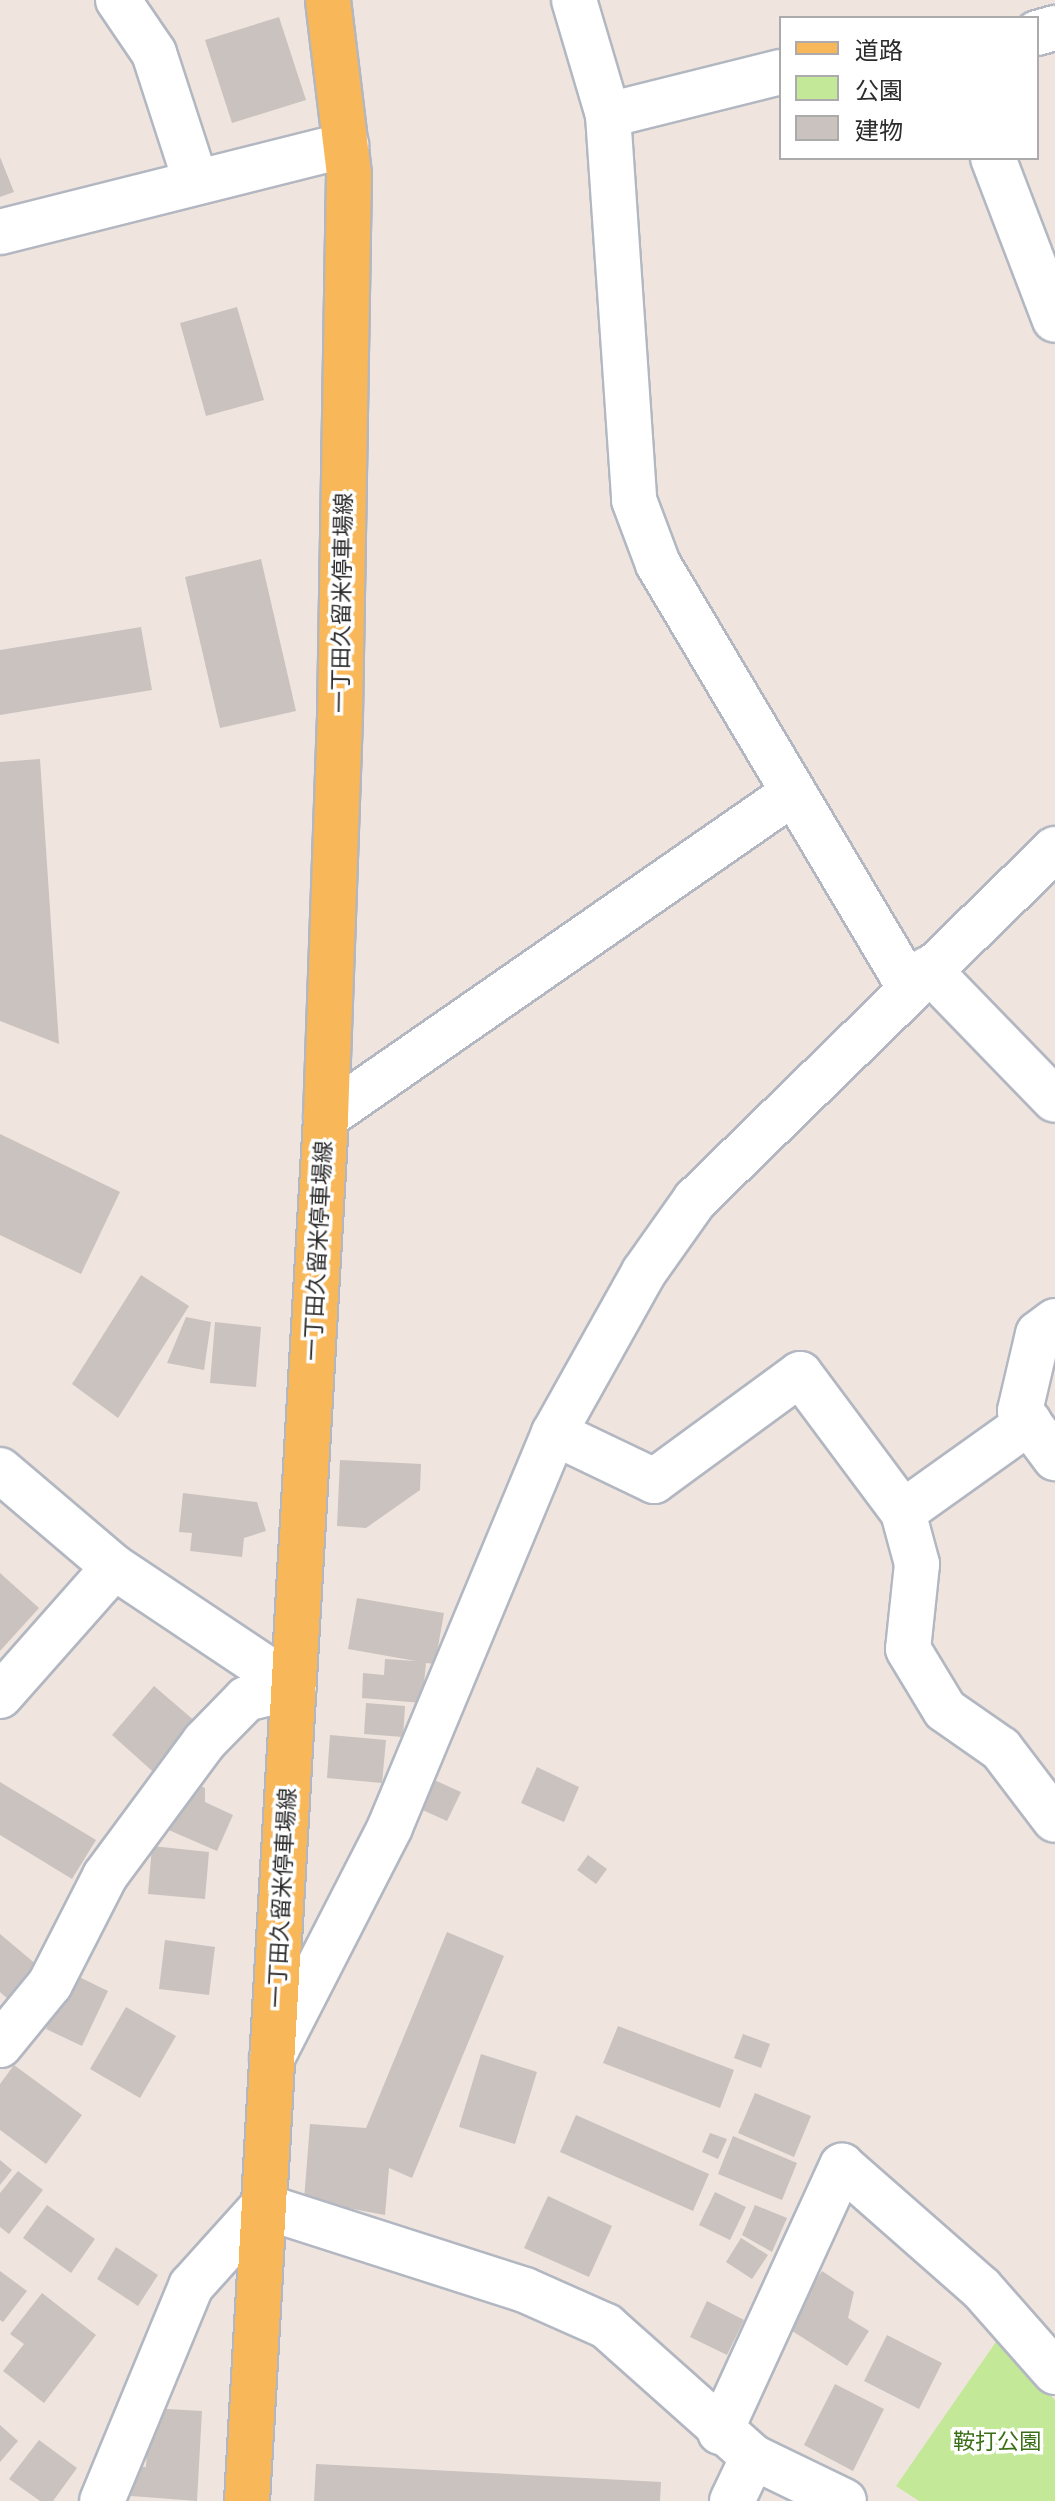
<!DOCTYPE html>
<html>
<head>
<meta charset="utf-8">
<style>
	body { margin:0 }
	#map { position:relative; width:1055px; height:2501px; overflow:hidden; background:#efe5de; font-family:Inter,"Noto Sans JP",sans-serif }
	div>[style] { position:absolute }
	.green>* { inset:0; background:#c2e898 }
	.building>* { inset:0; background:#cac2be }
	.roads { filter:drop-shadow(2px 0 #b2b7c1) drop-shadow(-2px 0 #b2b7c1) drop-shadow(0 2px #b2b7c1) drop-shadow(0 -2px #b2b7c1) }
	.minor>* { height:44px; margin:-22px; padding:0 22px; transform-origin:22px; border-radius:22px; background:#fff }
	.major>* { height:44px; margin:-22px; padding:0 22px; transform-origin:22px; border-radius:22px; background:#f8b759 }
	span { translate:-50% -50%; white-space:nowrap; text-align:center; line-height:1.15; -webkit-text-stroke:7px #fff; paint-order:stroke }
	.street-label { font-size:22px; color:#2c2c2c }
	.park-label { font-size:22px; color:#396f17 }
	.legend { position:absolute; left:779px; top:16px; width:260px; height:144px; box-sizing:border-box; background:#fff; border:2px solid #ababab; margin:0; padding:10px 14px; list-style:none; font-size:24px; color:#2c2c2c }
	.legend li { display:flex; align-items:center; gap:16px; height:40px }
	.legend b { width:40px; border:2px solid #ababab }
</style>
</head>
<body>
<div id="map">
	<div class="green">
		<i style="clip-path:polygon(998px 2339px,1055px 2400px,1055px 2501px,919px 2501px,896px 2486px)"></i>
	</div>
	<div class="building">
		<i style="clip-path:polygon(279px 17px,306px 100px,232px 123px,205px 40px)"></i>
		<i style="clip-path:polygon(0 157px,14px 192px,0 197px)"></i>
		<i style="clip-path:polygon(237px 307px,264px 400px,206px 416px,180px 323px)"></i>
		<i style="clip-path:polygon(261px 559px,296px 711px,220px 728px,185px 577px)"></i>
		<i style="clip-path:polygon(141px 627px,152px 690px,0 715px,0 650px)"></i>
		<i style="clip-path:polygon(40px 759px,59px 1044px,0 1021px,0 762px)"></i>
		<i style="clip-path:polygon(0 1134px,120px 1192px,81px 1274px,0 1235px)"></i>
		<i style="clip-path:polygon(141px 1275px,189px 1306px,118px 1418px,72px 1384px)"></i>
		<i style="clip-path:polygon(186px 1317px,211px 1322px,204px 1370px,167px 1363px)"></i>
		<i style="clip-path:polygon(215px 1322px,261px 1327px,256px 1387px,210px 1383px)"></i>
		<i style="clip-path:polygon(340px 1460px,421px 1464px,420px 1490px,366px 1528px,337px 1526px)"></i>
		<i style="clip-path:polygon(183px 1493px,257px 1502px,266px 1531px,244px 1538px,242px 1557px,190px 1551px,192px 1533px,179px 1532px)"></i>
		<i style="clip-path:polygon(0 1573px,39px 1608px,0 1651px)"></i>
		<i style="clip-path:polygon(357px 1598px,444px 1613px,435px 1664px,426px 1663px,422px 1703px,362px 1698px,363px 1673px,384px 1675px,385px 1659px,416px 1661px,348px 1649px)"></i>
		<i style="clip-path:polygon(154px 1686px,203px 1728px,160px 1778px,112px 1735px)"></i>
		<i style="clip-path:polygon(366px 1703px,405px 1706px,403px 1737px,364px 1734px)"></i>
		<i style="clip-path:polygon(330px 1735px,386px 1740px,382px 1783px,327px 1778px)"></i>
		<i style="clip-path:polygon(537px 1767px,579px 1787px,564px 1822px,521px 1803px)"></i>
		<i style="clip-path:polygon(184px 1778px,205px 1788px,205px 1802px,233px 1815px,217px 1851px,164px 1828px)"></i>
		<i style="clip-path:polygon(432px 1779px,461px 1792px,447px 1821px,418px 1808px)"></i>
		<i style="clip-path:polygon(0 1782px,96px 1840px,72px 1879px,0 1835px)"></i>
		<i style="clip-path:polygon(152px 1846px,209px 1852px,205px 1899px,148px 1894px)"></i>
		<i style="clip-path:polygon(588px 1855px,607px 1869px,596px 1884px,577px 1870px)"></i>
		<i style="clip-path:polygon(447px 1932px,504px 1956px,412px 2178px,389px 2168px,385px 2215px,304px 2200px,310px 2124px,366px 2128px)"></i>
		<i style="clip-path:polygon(0 1934px,37px 1965px,8px 1999px,0 1992px)"></i>
		<i style="clip-path:polygon(165px 1940px,215px 1947px,209px 1995px,159px 1989px)"></i>
		<i style="clip-path:polygon(73px 1974px,108px 1991px,82px 2046px,46px 2029px)"></i>
		<i style="clip-path:polygon(126px 2007px,176px 2036px,140px 2098px,90px 2069px)"></i>
		<i style="clip-path:polygon(618px 2026px,734px 2070px,720px 2108px,603px 2063px)"></i>
		<i style="clip-path:polygon(743px 2034px,770px 2044px,761px 2068px,734px 2058px)"></i>
		<i style="clip-path:polygon(481px 2054px,537px 2072px,515px 2144px,459px 2127px)"></i>
		<i style="clip-path:polygon(14px 2065px,82px 2115px,46px 2164px,0 2130px,0 2084px)"></i>
		<i style="clip-path:polygon(755px 2093px,811px 2116px,794px 2157px,738px 2133px)"></i>
		<i style="clip-path:polygon(576px 2115px,709px 2174px,693px 2211px,560px 2152px)"></i>
		<i style="clip-path:polygon(710px 2133px,727px 2139px,718px 2159px,702px 2152px)"></i>
		<i style="clip-path:polygon(733px 2136px,797px 2163px,782px 2200px,718px 2174px)"></i>
		<i style="clip-path:polygon(0 2160px,12px 2170px,0 2185px)"></i>
		<i style="clip-path:polygon(18px 2171px,43px 2190px,9px 2234px,0 2227px,0 2193px)"></i>
		<i style="clip-path:polygon(715px 2192px,746px 2207px,730px 2240px,699px 2225px)"></i>
		<i style="clip-path:polygon(548px 2196px,612px 2226px,589px 2277px,524px 2248px)"></i>
		<i style="clip-path:polygon(47px 2205px,95px 2239px,71px 2273px,23px 2238px)"></i>
		<i style="clip-path:polygon(755px 2205px,787px 2218px,772px 2252px,742px 2235px)"></i>
		<i style="clip-path:polygon(741px 2238px,768px 2255px,752px 2279px,726px 2262px)"></i>
		<i style="clip-path:polygon(116px 2247px,158px 2275px,138px 2306px,97px 2279px)"></i>
		<i style="clip-path:polygon(0 2271px,27px 2291px,3px 2322px,0 2320px)"></i>
		<i style="clip-path:polygon(822px 2271px,854px 2292px,848px 2318px,869px 2331px,847px 2366px,786px 2327px)"></i>
		<i style="clip-path:polygon(42px 2293px,96px 2335px,44px 2403px,3px 2371px,24px 2344px,10px 2334px)"></i>
		<i style="clip-path:polygon(707px 2301px,744px 2320px,727px 2355px,690px 2337px)"></i>
		<i style="clip-path:polygon(887px 2335px,942px 2363px,919px 2409px,864px 2381px)"></i>
		<i style="clip-path:polygon(835px 2384px,884px 2409px,853px 2471px,804px 2445px)"></i>
		<i style="clip-path:polygon(149px 2408px,202px 2411px,197px 2501px,131px 2496px,134px 2466px,146px 2467px)"></i>
		<i style="clip-path:polygon(0 2425px,18px 2441px,0 2462px)"></i>
		<i style="clip-path:polygon(39px 2440px,77px 2468px,53px 2501px,40px 2501px,9px 2479px)"></i>
		<i style="clip-path:polygon(316px 2464px,661px 2482px,660px 2501px,314px 2501px)"></i>
	</div>
	<div class="roads">
		<div class="minor">
			<i style="left:118px;top:0;width:64px;rotate:55.8deg"></i>
			<i style="left:154px;top:53px;width:136px;rotate:72deg"></i>
			<i style="left:574px;top:0;width:120px;rotate:73.5deg"></i>
			<i style="left:608px;top:115px;width:386px;rotate:86.1deg"></i>
			<i style="left:634px;top:500px;width:68px;rotate:69.4deg"></i>
			<i style="left:658px;top:564px;width:490px;rotate:59.3deg"></i>
			<i style="left:1037px;top:33px;width:19px;rotate:-16deg"></i>
			<i style="left:608px;top:115px;width:178px;rotate:-14deg"></i>
			<i style="left:993px;top:158px;width:173px;rotate:69.1deg"></i>
			<i style="left:0;top:232px;width:357px;rotate:-14.1deg"></i>
			<i style="left:928px;top:969px;width:182px;rotate:45.9deg"></i>
			<i style="left:326px;top:1117px;width:565px;rotate:-34.76deg"></i>
			<i style="left:1055px;top:1321px;width:21px;rotate:143deg"></i>
			<i style="left:1038px;top:1334px;width:79px;rotate:103.2deg"></i>
			<i style="left:1020px;top:1411px;width:59px;rotate:53.3deg"></i>
			<i style="left:554px;top:1433px;width:111px;rotate:25.6deg"></i>
			<i style="left:654px;top:1481px;width:181px;rotate:-36.2deg"></i>
			<i style="left:800px;top:1374px;width:172px;rotate:53.3deg"></i>
			<i style="left:903px;top:1512px;width:54px;rotate:74.9deg"></i>
			<i style="left:917px;top:1564px;width:85px;rotate:96deg"></i>
			<i style="left:908px;top:1649px;width:71px;rotate:58.8deg"></i>
			<i style="left:945px;top:1710px;width:68px;rotate:34.9deg"></i>
			<i style="left:1001px;top:1749px;width:89px;rotate:52.7deg"></i>
			<i style="left:0;top:1470px;width:150px;rotate:40.4deg"></i>
			<i style="left:114px;top:1567px;width:216px;rotate:33.7deg"></i>
			<i style="left:903px;top:1512px;width:155px;rotate:-35.5deg"></i>
			<i style="left:0;top:1696px;width:172px;rotate:-48.5deg"></i>
			<i style="left:0;top:2045px;width:79px;rotate:-50.7deg"></i>
			<i style="left:50px;top:1984px;width:121px;rotate:-63deg"></i>
			<i style="left:105px;top:1876px;width:167px;rotate:-53.5deg"></i>
			<i style="left:204px;top:1742px;width:60px;rotate:-45.7deg"></i>
			<i style="left:246px;top:1699px;width:49px;rotate:-14deg"></i>
			<i style="left:272px;top:2058px;width:259px;rotate:-62.9deg"></i>
			<i style="left:390px;top:1827px;width:427px;rotate:-67.4deg"></i>
			<i style="left:554px;top:1433px;width:184px;rotate:-60.8deg"></i>
			<i style="left:644px;top:1272px;width:88px;rotate:-54.7deg"></i>
			<i style="left:695px;top:1200px;width:503px;rotate:-44.27deg"></i>
			<i style="left:720px;top:2432px;width:293px;rotate:-65.4deg"></i>
			<i style="left:842px;top:2166px;width:185px;rotate:41.3deg"></i>
			<i style="left:981px;top:2288px;width:112px;rotate:48.6deg"></i>
			<i style="left:102px;top:2501px;width:233px;rotate:-67.5deg"></i>
			<i style="left:191px;top:2286px;width:108px;rotate:-48deg"></i>
			<i style="left:263px;top:2206px;width:275px;rotate:17.8deg"></i>
			<i style="left:525px;top:2290px;width:89px;rotate:24deg"></i>
			<i style="left:606px;top:2326px;width:197px;rotate:41.7deg"></i>
			<i style="left:753px;top:2457px;width:101px;rotate:25.8deg"></i>
			<i style="left:732px;top:2501px;width:49px;rotate:-64.5deg"></i>
		</div>
		<div class="major">
			<i style="left:247px;top:2501px;width:1386px;rotate:-86.73deg"></i>
			<i style="left:326px;top:1117px;width:401px;rotate:-88deg"></i>
			<i style="left:340px;top:716px;width:542px;rotate:-89.05deg"></i>
			<i style="left:349px;top:174px;width:175px;rotate:-96.9deg"></i>
		</div>
	</div>
	<div class="street-label">
		<span style="left:342px;top:603px;rotate:-89deg">一丁田久留米停車場線</span>
		<span style="left:318px;top:1251px;rotate:-87deg">一丁田久留米停車場線</span>
		<span style="left:282px;top:1898px;rotate:-87deg">一丁田久留米停車場線</span>
	</div>
	<div class="park-label">
		<span style="left:997px;top:2442px">鞍打公園</span>
	</div>
	<ul class="legend">
	<li><b style="height:10px;background:#f8b759"></b>道路</li>
	<li><b style="height:22px;background:#c2e898"></b>公園</li>
	<li><b style="height:22px;background:#cac2be"></b>建物</li>
	</ul>
</div>
</body>
</html>
